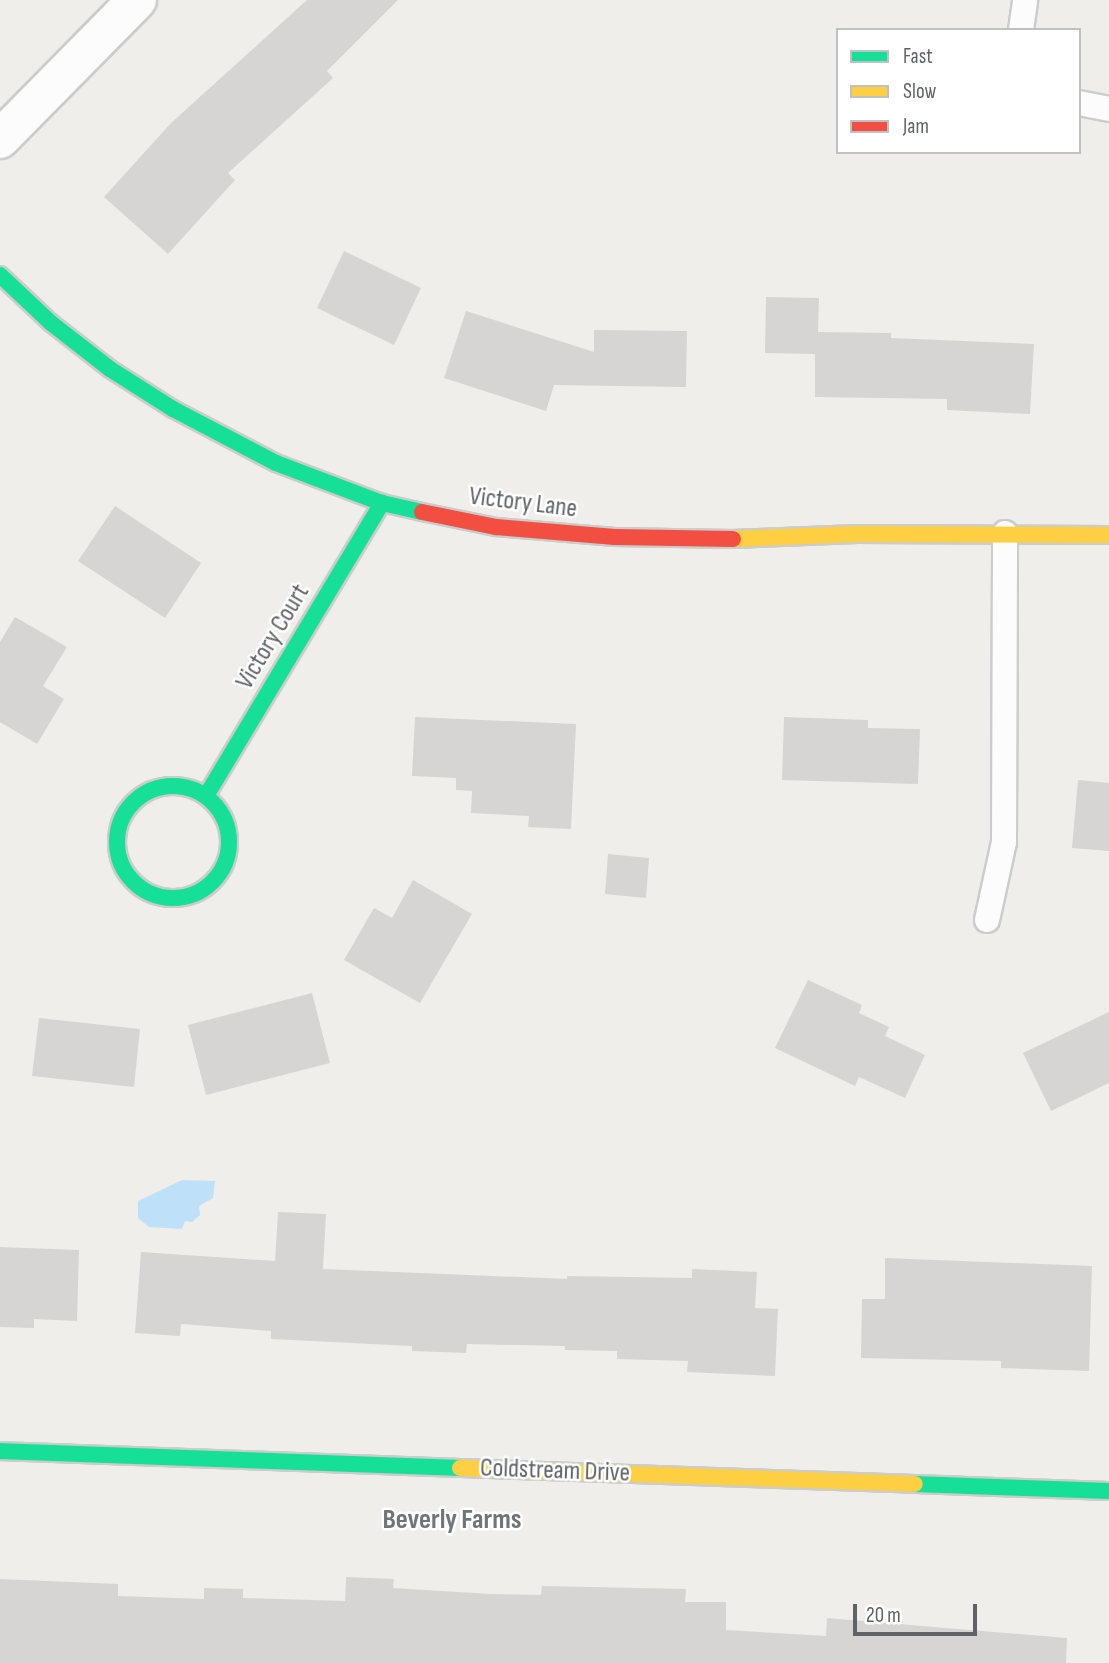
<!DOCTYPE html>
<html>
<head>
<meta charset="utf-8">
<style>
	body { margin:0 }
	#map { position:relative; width:1109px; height:1663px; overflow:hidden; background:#efeeea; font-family:"Sofia Sans Condensed",sans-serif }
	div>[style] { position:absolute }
	.water>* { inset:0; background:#bfe0f9 }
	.building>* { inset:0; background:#d6d5d3 }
	.roads { filter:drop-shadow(2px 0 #cbcccc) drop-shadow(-2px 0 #cbcccc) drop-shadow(0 2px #cbcccc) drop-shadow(0 -2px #cbcccc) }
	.lane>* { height:24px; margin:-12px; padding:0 12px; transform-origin:12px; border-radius:12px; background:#fdfcfc }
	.street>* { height:38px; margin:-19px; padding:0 19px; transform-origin:19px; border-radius:19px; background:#fdfcfc }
	.fast>* { height:16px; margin:-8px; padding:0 8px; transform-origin:8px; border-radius:8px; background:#16e098 }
	.fast>.ring { margin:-8px; padding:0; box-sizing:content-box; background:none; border:16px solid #16e098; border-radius:50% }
	.slow>* { height:16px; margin:-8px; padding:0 8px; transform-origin:8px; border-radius:8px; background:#ffcf43 }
	.jam>* { height:16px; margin:-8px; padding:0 8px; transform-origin:8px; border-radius:8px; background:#f24e42 }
	span { translate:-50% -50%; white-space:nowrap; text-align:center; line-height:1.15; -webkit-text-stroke:5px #fff; paint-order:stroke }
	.street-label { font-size:26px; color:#5f6368 }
	.neighbourhood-label { font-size:28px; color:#70757a; font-weight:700 }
	.legend { position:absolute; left:836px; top:28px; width:245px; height:126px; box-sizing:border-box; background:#fff; border:2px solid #bfc1c3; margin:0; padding:9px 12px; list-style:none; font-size:21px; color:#5f6368 }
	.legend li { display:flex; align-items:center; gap:14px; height:35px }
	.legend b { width:35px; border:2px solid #bfc1c3 }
	.scale { position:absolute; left:853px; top:1604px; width:124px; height:32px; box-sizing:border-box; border:4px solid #5f6368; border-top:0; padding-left:9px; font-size:21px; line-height:24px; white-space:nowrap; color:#5f6368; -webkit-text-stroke:5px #fff; paint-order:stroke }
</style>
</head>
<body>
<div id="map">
	<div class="water">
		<i style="clip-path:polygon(182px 1180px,215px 1181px,213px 1198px,199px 1206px,200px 1215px,192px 1222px,185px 1221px,182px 1229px,149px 1227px,138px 1218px,138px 1201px)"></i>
	</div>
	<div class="building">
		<i style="clip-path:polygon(307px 0,398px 0,327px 71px,333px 78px,228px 173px,235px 180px,168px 254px,104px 197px,171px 123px)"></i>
		<i style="clip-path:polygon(344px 251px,421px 288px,394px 345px,317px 308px)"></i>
		<i style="clip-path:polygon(766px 297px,819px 298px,818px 332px,891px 333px,891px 338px,1034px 344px,1030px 414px,947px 410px,947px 399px,815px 397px,815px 354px,765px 353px)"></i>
		<i style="clip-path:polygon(466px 311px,594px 352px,594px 330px,687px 331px,686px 387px,554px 385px,546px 411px,444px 378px)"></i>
		<i style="clip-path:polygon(115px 506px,201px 563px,165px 618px,78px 561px)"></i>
		<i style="clip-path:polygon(15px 617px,67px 647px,43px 686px,64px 699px,37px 744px,0 722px,0 642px)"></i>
		<i style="clip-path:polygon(415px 717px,576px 724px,571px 829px,528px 827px,529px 816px,471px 813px,472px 791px,456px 790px,456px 778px,412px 776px)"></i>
		<i style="clip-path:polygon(784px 717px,868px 720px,868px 728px,920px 729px,918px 784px,782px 780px)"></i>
		<i style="clip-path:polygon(1078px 780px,1109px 783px,1109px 851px,1072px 848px)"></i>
		<i style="clip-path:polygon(608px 854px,649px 858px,646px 898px,605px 894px)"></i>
		<i style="clip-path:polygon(413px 880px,472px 914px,420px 1003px,344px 960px,374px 908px,392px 918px)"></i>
		<i style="clip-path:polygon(808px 980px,862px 1005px,859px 1013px,889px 1027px,885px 1036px,925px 1055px,905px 1098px,859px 1077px,855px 1086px,775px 1048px)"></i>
		<i style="clip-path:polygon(312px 993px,330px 1063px,206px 1095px,188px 1025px)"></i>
		<i style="clip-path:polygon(1109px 1012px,1109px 1083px,1051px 1111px,1023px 1053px)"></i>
		<i style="clip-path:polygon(39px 1018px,140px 1029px,134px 1087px,32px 1076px)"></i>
		<i style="clip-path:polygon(278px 1212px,326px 1214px,323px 1269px,567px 1279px,567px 1276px,692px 1278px,692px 1269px,757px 1272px,755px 1308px,778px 1309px,775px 1376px,687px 1372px,688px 1361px,617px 1359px,617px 1351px,565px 1350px,565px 1346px,467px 1344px,466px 1353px,412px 1351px,412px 1346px,271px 1339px,271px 1331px,181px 1324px,180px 1336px,135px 1333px,141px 1252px,275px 1261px)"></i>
		<i style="clip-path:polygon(0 1247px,79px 1250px,77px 1321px,34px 1319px,34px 1328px,0 1327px)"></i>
		<i style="clip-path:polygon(885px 1258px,1092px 1266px,1089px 1371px,1001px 1368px,1001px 1361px,861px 1358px,862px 1299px,885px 1299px)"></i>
		<i style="clip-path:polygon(346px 1577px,394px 1579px,393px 1588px,491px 1594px,541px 1595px,542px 1586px,686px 1589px,685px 1602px,726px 1602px,726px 1630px,826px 1636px,827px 1618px,1067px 1638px,1066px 1663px,0 1663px,0 1579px,118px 1584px,118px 1596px,204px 1599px,204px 1588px,243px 1589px,243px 1598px,345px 1601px)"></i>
	</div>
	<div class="roads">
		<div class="lane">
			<i style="left:1021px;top:30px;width:30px;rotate:-82deg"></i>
			<i style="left:1079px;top:103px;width:31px;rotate:11deg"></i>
			<i style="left:987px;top:920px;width:80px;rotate:-77.7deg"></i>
			<i style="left:1004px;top:842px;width:309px;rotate:-89.8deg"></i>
		</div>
		<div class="street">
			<i style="left:0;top:139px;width:195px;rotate:-45.4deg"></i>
		</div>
		<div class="fast">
			<i style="left:0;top:275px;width:70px;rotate:43.3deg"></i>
			<i style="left:51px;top:323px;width:75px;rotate:37.9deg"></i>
			<i style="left:110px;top:369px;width:75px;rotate:32.4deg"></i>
			<i style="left:173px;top:409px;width:116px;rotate:27.7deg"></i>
			<i style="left:276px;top:463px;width:113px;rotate:20.7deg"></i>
			<i style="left:382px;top:503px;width:41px;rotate:12.7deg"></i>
			<i class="ring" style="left:117px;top:786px;width:96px;height:96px"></i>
			<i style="left:206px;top:796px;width:342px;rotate:-59deg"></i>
			<i style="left:0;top:1451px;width:460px;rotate:2.1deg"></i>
			<i style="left:915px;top:1484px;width:194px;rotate:2.1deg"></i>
		</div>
		<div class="slow">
			<i style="left:733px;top:539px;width:124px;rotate:-2.3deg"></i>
			<i style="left:857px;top:534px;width:252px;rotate:0.2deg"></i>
			<i style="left:460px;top:1468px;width:455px;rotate:2deg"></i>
		</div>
		<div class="jam">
			<i style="left:422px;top:512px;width:76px;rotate:11.5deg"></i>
			<i style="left:496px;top:527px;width:119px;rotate:4.8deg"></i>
			<i style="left:615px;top:537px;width:118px;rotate:1deg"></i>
		</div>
	</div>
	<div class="street-label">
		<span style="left:523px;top:503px;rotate:7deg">Victory Lane</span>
		<span style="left:273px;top:637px;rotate:-59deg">Victory Court</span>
		<span style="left:555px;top:1471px;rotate:2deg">Coldstream Drive</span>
	</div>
	<div class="neighbourhood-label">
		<span style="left:452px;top:1520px">Beverly Farms</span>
	</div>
	<ul class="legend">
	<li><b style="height:9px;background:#16e098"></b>Fast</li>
	<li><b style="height:9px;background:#ffcf43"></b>Slow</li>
	<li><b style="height:9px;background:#f24e42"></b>Jam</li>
	</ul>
	<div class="scale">20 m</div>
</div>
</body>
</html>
